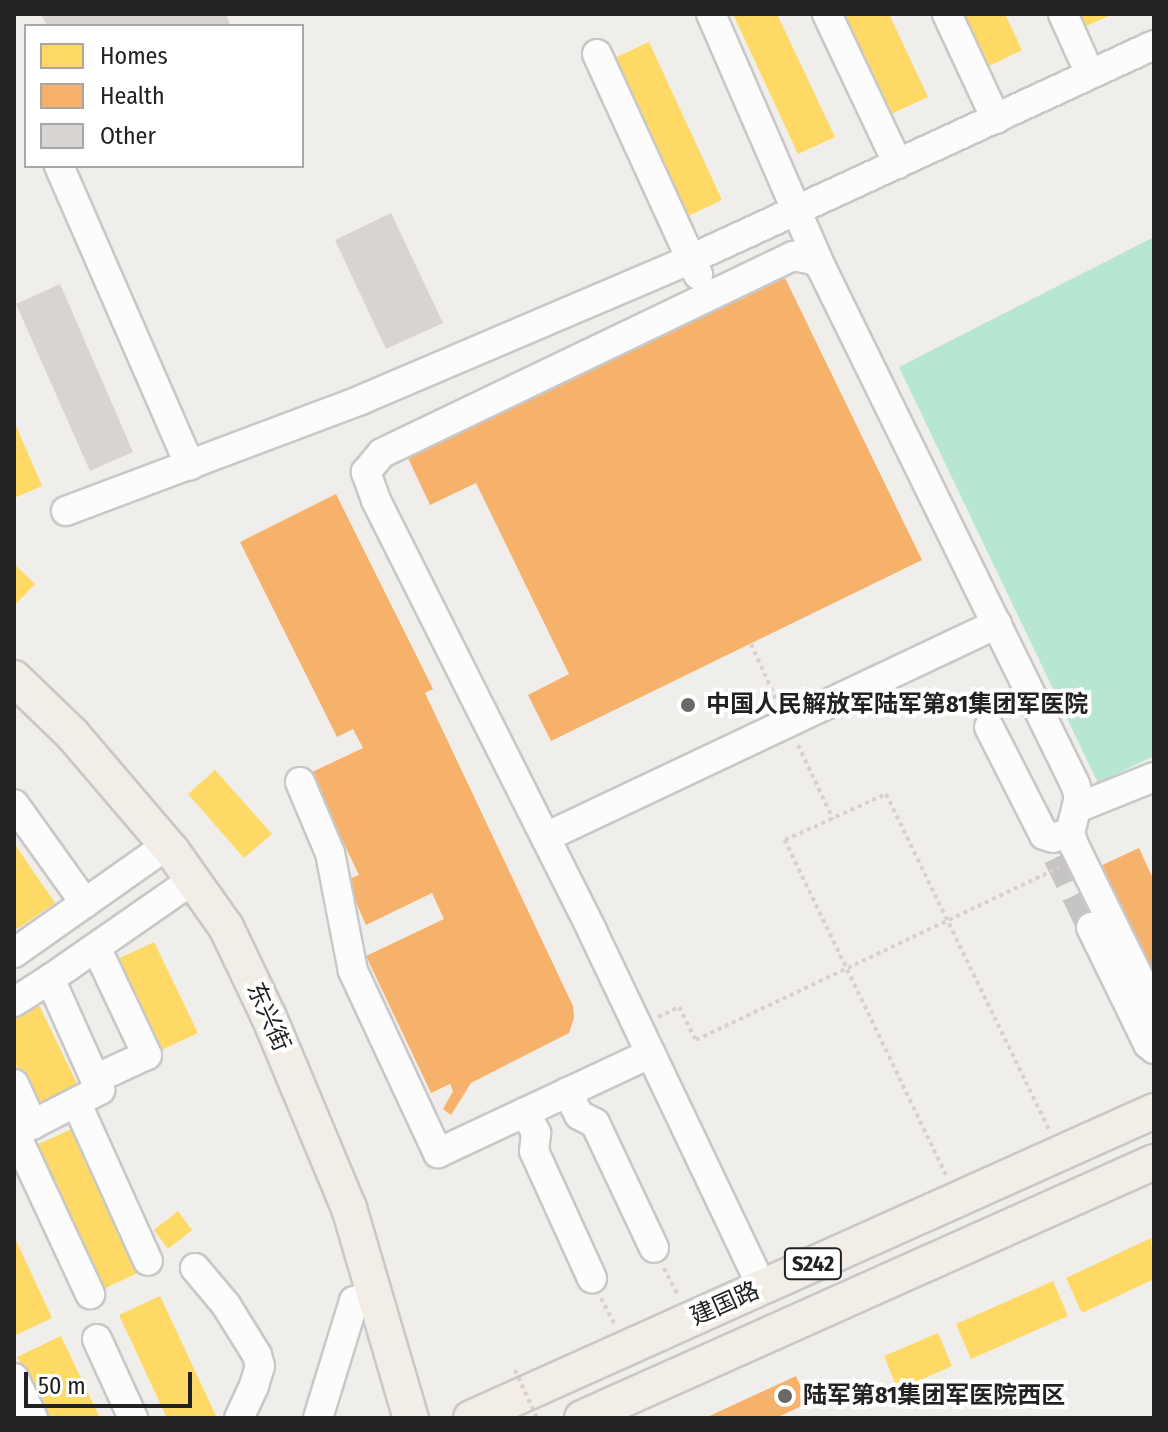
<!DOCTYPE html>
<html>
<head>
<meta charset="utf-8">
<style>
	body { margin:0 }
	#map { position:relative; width:1168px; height:1432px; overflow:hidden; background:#f0eeeb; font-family:"Fira Sans Condensed","Noto Sans SC",sans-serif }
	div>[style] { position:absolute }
	.pitch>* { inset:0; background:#b7e6d2 }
	.homes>* { inset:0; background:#ffd966 }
	.health>* { inset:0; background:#f6b26b }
	.building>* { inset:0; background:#d7d4d2 }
	.minor-tunnel>* { height:28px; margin-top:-14px; transform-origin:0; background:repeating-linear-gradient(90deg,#c7c5c3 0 28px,transparent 0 42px) }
	.path>* { height:4px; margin-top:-2px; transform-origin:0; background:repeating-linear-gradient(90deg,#dccecd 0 4px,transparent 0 8px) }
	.roads { filter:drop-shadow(2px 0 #c9c8c7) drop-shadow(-2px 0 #c9c8c7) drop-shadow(0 2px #c9c8c7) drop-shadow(0 -2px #c9c8c7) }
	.minor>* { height:28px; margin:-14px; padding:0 14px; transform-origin:14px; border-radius:14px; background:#fdfcfc }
	.major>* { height:34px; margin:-17px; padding:0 17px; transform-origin:17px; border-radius:17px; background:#f3ede7 }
	.path-bridge>* { height:4px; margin-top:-2px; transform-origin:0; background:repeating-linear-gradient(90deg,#dccecd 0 4px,transparent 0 8px) }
	.dots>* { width:22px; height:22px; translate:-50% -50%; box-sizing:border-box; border:4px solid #fff; border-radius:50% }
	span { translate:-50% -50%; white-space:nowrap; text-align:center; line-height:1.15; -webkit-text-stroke:8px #fff; paint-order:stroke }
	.shield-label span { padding:2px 6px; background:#fff; border:2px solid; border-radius:6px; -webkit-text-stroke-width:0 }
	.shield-label { font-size:22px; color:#222; font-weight:700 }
	.poi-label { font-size:24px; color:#222; font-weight:700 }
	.left { translate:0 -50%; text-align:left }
	.street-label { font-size:24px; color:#222 }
	.frame { position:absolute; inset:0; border:16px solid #222; pointer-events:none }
	.legend { position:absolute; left:24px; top:24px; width:280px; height:144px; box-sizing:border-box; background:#fff; border:2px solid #a7a7a7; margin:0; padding:10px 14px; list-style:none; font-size:24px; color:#222 }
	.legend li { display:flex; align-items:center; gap:16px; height:40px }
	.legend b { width:40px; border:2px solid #a7a7a7 }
	.scale { position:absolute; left:24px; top:1372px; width:168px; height:36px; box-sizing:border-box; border:4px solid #222; border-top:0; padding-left:10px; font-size:24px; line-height:28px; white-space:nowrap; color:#222; -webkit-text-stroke:6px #fff; paint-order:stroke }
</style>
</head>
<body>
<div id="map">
	<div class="pitch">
		<i style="clip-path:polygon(1154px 237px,1154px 756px,1098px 783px,899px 367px)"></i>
	</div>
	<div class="homes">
		<i style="clip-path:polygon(733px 14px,777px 14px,835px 137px,798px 154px)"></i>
		<i style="clip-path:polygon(845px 14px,889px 14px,928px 97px,891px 114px)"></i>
		<i style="clip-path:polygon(960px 14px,1005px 14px,1022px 50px,985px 68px)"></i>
		<i style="clip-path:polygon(1078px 14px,1113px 14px,1084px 27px)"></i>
		<i style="clip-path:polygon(649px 42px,722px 200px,686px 217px,612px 59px)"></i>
		<i style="clip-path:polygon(14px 421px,42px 486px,14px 498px)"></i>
		<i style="clip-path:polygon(14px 564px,35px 584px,14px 606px)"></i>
		<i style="clip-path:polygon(215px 770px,272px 834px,244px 858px,188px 794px)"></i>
		<i style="clip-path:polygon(14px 843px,55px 903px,17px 929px,14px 925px)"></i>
		<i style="clip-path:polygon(154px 942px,198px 1033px,155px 1053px,111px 962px)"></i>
		<i style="clip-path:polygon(37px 1001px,81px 1092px,39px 1112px,14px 1061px,14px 1012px)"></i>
		<i style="clip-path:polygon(76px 1127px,142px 1271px,99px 1291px,32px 1147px)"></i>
		<i style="clip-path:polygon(178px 1211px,192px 1230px,168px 1249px,154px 1230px)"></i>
		<i style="clip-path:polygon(14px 1236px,52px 1318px,14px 1336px)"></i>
		<i style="clip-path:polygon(1151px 1238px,1154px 1279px,1082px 1313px,1066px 1278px)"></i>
		<i style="clip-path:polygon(1053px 1281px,1068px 1316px,971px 1359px,956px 1324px)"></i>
		<i style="clip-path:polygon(160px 1296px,217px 1418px,167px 1418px,119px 1315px)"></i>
		<i style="clip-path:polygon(938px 1333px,952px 1366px,898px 1390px,884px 1356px)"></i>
		<i style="clip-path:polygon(61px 1336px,100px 1418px,47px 1418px,17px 1357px)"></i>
	</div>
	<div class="health">
		<i style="clip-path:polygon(785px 278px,922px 560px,551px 741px,528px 695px,569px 674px,476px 483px,430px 505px,408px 458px)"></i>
		<i style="clip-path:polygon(336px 494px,433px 689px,425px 693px,573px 1006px,574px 1018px,569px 1033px,471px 1083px,451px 1115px,443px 1109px,453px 1091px,450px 1084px,431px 1093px,366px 956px,444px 919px,432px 893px,366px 925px,346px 880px,359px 875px,310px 773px,363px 748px,353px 729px,337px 737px,240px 542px)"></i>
		<i style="clip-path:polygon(1139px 848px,1154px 881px,1154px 976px,1139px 944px,1132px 947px,1096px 868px)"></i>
		<i style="clip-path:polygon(796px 1376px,808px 1403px,776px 1418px,705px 1418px)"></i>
	</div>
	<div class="building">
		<i style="clip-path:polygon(41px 14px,226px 14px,230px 24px,47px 26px)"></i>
		<i style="clip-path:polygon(391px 213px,443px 323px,386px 349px,335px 240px)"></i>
		<i style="clip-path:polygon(60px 284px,133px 452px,90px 471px,16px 304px)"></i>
	</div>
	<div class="minor-tunnel">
		<i style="left:1039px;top:819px;width:120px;rotate:64.3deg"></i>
	</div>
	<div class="path">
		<i style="left:751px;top:644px;width:63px;rotate:65.5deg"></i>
		<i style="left:798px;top:745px;width:82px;rotate:64.7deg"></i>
		<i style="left:658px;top:1017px;width:23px;rotate:-25deg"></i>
		<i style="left:679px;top:1007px;width:37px;rotate:63deg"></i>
		<i style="left:696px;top:1040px;width:402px;rotate:-25.4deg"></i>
		<i style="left:946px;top:1175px;width:372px;rotate:-115.7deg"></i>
		<i style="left:785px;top:840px;width:111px;rotate:-24.5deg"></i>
		<i style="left:886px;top:794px;width:373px;rotate:64.1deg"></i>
		<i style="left:664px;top:1268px;width:31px;rotate:63deg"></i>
		<i style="left:601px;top:1298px;width:31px;rotate:63deg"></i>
	</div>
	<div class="roads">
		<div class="minor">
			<i style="left:711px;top:14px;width:276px;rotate:66.5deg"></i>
			<i style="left:827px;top:14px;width:166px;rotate:64.7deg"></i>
			<i style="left:947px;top:14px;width:116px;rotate:65deg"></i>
			<i style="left:1063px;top:14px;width:66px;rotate:65.8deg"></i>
			<i style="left:597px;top:54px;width:243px;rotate:65.4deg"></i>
			<i style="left:59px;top:166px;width:327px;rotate:66.4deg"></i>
			<i style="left:66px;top:511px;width:315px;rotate:-20.6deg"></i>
			<i style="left:361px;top:400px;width:359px;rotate:-23.1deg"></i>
			<i style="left:691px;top:259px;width:510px;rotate:-24.81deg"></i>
			<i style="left:989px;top:727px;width:121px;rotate:63deg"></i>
			<i style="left:1044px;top:835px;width:9px;rotate:18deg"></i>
			<i style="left:1053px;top:838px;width:18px;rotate:-19deg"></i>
			<i style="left:300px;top:782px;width:77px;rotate:67.1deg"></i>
			<i style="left:330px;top:853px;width:120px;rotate:79deg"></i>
			<i style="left:353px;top:971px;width:201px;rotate:65deg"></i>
			<i style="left:438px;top:1153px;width:235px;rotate:-25.1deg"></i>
			<i style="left:14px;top:804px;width:122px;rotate:54.4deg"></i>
			<i style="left:1077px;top:808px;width:83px;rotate:-21.9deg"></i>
			<i style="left:546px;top:837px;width:499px;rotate:-25.3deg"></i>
			<i style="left:1091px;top:927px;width:130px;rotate:64deg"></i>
			<i style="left:1148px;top:1044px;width:8px;rotate:40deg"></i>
			<i style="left:14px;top:953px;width:170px;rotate:-35.2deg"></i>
			<i style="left:14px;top:1002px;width:43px;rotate:-32.6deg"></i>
			<i style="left:95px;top:1079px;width:57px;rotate:-24.8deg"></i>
			<i style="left:147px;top:1055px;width:119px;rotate:-115.3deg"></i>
			<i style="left:14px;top:1084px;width:45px;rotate:65.1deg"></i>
			<i style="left:567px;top:1092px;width:26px;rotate:62deg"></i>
			<i style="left:579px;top:1115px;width:18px;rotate:27deg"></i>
			<i style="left:595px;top:1123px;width:138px;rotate:64.7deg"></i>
			<i style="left:77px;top:1104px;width:172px;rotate:65.7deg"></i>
			<i style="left:525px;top:1112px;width:24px;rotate:62deg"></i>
			<i style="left:536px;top:1133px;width:18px;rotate:96deg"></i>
			<i style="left:534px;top:1151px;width:140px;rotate:65.5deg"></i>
			<i style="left:15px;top:1133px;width:178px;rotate:65deg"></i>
			<i style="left:14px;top:1134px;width:97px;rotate:-27.1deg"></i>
			<i style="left:100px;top:1090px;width:122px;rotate:-114.2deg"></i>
			<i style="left:50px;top:979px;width:156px;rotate:-34.8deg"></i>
			<i style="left:195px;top:1268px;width:48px;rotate:50deg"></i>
			<i style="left:226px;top:1305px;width:59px;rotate:58.2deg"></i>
			<i style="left:257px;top:1355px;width:11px;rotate:75deg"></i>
			<i style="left:260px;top:1366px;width:21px;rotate:107deg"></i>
			<i style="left:254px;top:1386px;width:35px;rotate:115deg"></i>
			<i style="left:762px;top:1287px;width:395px;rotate:-115.5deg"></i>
			<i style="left:592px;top:930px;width:481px;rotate:-116.7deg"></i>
			<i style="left:376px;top:500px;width:30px;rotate:-110deg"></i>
			<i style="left:366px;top:472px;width:25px;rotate:-50deg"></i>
			<i style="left:382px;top:453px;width:456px;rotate:-25.6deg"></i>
			<i style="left:793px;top:256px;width:21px;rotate:11deg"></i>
			<i style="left:814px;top:260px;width:10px;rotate:45deg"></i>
			<i style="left:821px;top:267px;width:576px;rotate:63.84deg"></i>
			<i style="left:1075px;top:784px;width:14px;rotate:73deg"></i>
			<i style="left:1079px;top:797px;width:36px;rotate:104deg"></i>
			<i style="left:1070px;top:832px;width:14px;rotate:73deg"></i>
			<i style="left:1074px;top:845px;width:182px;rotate:63.9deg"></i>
			<i style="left:97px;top:1339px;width:87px;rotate:65.5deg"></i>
			<i style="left:14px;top:1378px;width:44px;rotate:64.6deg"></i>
			<i style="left:318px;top:1418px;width:122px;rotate:-72.9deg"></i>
			<i style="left:354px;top:1301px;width:22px;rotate:-16deg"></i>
		</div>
		<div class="major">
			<i style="left:14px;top:678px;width:81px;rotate:44deg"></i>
			<i style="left:72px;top:734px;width:154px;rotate:49.5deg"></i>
			<i style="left:172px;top:851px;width:93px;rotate:54.6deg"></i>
			<i style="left:226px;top:927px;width:100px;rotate:64.5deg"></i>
			<i style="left:269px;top:1017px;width:207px;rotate:67.3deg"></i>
			<i style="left:349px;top:1208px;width:219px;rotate:73.6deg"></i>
			<i style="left:471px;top:1418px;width:749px;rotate:-24.2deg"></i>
			<i style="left:582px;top:1418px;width:627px;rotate:-24.11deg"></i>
		</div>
	</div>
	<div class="path-bridge">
		<i style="left:515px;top:1370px;width:53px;rotate:65.4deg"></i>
	</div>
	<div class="dots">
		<i style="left:688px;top:705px;background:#6a6968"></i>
		<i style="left:785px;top:1396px;background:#6a6968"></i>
	</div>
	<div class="shield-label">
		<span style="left:813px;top:1264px">S242</span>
	</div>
	<div class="poi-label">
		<span class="left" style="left:706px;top:705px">中国人民解放军陆军第81集团军医院</span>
		<span class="left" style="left:803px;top:1396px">陆军第81集团军医院西区</span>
	</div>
	<div class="street-label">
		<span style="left:268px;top:1017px;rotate:66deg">东兴街</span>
		<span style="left:725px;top:1304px;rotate:-24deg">建国路</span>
	</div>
	<div class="frame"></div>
	<ul class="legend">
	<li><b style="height:22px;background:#ffd966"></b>Homes</li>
	<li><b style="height:22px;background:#f6b26b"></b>Health</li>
	<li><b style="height:22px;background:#d7d4d2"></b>Other</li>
	</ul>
	<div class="scale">50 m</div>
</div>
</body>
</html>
